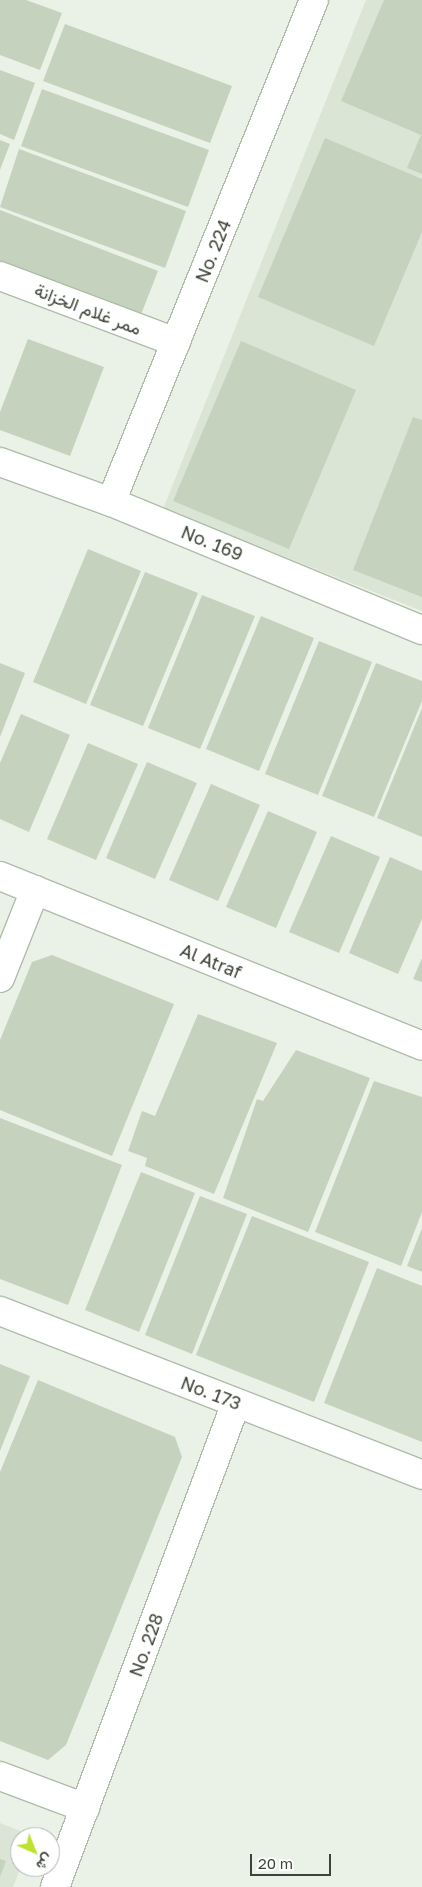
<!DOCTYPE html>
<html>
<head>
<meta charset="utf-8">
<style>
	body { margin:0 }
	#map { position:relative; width:422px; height:1887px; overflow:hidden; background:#eaf2e8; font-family:"Golos Text",Vazirmatn,sans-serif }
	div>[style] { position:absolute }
	.residential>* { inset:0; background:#dae5d6 }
	.building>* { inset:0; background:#c5d2be }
	.roads { filter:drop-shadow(1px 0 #b0bcab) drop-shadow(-1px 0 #b0bcab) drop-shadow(0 1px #b0bcab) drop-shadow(0 -1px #b0bcab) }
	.minor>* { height:28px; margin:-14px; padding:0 14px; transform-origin:14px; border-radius:14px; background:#fff }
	span { translate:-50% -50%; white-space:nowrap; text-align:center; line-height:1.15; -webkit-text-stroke:4px #fff; paint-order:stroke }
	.street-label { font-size:18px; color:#3c4437 }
	.north { position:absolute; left:10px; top:1827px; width:50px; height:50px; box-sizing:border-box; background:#fff; border:1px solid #b1b4af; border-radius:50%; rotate:136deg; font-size:14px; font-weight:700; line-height:20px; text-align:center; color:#3c4437 }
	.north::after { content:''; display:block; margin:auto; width:18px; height:22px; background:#bce22e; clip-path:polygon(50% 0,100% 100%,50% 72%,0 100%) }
	.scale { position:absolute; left:250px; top:1854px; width:81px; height:22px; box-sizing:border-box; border:2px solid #3c4437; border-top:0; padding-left:6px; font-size:15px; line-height:18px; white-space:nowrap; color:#3c4437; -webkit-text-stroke:4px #fff; paint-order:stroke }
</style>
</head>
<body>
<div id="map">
	<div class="residential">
		<i style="clip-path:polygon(366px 0,422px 0,422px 611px,163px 509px)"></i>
		<i style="clip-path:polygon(0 1823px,33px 1836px,20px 1837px,21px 1867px,13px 1887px,0 1887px)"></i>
	</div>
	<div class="building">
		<i style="clip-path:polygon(0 0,26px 0,62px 13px,40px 70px,0 55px)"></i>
		<i style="clip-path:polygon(384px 0,422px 0,422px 174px,407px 168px,421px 135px,341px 101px)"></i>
		<i style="clip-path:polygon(65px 24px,232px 86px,210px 143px,43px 81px)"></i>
		<i style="clip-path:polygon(0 70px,35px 83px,14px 140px,0 134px)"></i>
		<i style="clip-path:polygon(42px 89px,209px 150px,188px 207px,21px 146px)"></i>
		<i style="clip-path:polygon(325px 138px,422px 179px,422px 232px,374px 346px,258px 297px)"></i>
		<i style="clip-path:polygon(0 140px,10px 144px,0 170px)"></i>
		<i style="clip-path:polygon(19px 149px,186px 211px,165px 268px,0 207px)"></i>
		<i style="clip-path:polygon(0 210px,158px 271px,140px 317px,0 264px)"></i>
		<i style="clip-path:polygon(28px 339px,104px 367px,70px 456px,0 430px,0 412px)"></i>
		<i style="clip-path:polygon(241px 341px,356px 390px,289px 549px,173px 501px)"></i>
		<i style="clip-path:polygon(413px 417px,422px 420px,422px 597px,353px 570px)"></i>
		<i style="clip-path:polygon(88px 549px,141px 571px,86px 704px,33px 682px)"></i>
		<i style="clip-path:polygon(145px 572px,198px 593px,143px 726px,90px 705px)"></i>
		<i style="clip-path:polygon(202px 595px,255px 616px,200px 749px,148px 728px)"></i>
		<i style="clip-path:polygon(261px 616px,314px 638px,259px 771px,206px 749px)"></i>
		<i style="clip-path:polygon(319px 641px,372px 662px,318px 795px,265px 774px)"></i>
		<i style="clip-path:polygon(0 663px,25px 673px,0 737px)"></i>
		<i style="clip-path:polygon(376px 663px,422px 681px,422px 701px,374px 817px,322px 796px)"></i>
		<i style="clip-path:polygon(422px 708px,422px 837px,377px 818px)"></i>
		<i style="clip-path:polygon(21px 714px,70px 735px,29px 832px,0 819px,0 763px)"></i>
		<i style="clip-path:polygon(88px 743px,138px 764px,96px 860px,47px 839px)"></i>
		<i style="clip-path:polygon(147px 762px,197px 783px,155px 879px,106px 858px)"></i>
		<i style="clip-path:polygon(211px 784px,260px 805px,218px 901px,169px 880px)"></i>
		<i style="clip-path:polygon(268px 811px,317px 832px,276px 928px,226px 907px)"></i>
		<i style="clip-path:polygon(331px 836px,380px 857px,339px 953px,289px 932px)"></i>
		<i style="clip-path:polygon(390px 857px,422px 871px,422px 919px,398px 974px,349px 953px)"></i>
		<i style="clip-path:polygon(52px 955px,174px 1004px,112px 1156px,0 1110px,0 1040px,32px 962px)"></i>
		<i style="clip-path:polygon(422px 958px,422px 982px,413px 979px)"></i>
		<i style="clip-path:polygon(198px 1014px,277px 1043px,214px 1194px,145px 1166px,147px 1158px,128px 1151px,142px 1111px,155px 1116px)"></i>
		<i style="clip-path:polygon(296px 1050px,370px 1078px,308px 1232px,223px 1198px,257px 1099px,263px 1101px)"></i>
		<i style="clip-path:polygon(374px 1081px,422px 1097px,422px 1212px,401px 1266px,315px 1232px)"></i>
		<i style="clip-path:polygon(0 1118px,122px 1165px,68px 1305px,0 1279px)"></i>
		<i style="clip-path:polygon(141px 1172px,195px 1193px,139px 1332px,85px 1310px)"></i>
		<i style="clip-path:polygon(200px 1196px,247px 1214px,192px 1354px,145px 1335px)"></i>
		<i style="clip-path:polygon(252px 1216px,369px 1262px,314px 1402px,196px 1355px)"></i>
		<i style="clip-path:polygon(422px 1228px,422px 1272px,407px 1266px)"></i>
		<i style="clip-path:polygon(377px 1268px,422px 1286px,422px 1442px,324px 1403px)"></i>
		<i style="clip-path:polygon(0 1364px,30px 1376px,0 1451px)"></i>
		<i style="clip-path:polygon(38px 1380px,175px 1437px,182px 1457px,66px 1745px,48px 1760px,0 1741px,0 1472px)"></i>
		<i style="clip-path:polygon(0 1859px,6px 1861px,0 1877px)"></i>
	</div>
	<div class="roads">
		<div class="minor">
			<i style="left:0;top:276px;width:188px;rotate:20.6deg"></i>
			<i style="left:0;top:462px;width:118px;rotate:19.8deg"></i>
			<i style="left:111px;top:502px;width:336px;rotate:22.4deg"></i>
			<i style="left:111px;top:502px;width:541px;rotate:-67.98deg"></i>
			<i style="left:0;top:876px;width:455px;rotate:21.9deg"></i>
			<i style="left:0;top:978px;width:95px;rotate:-68.3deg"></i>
			<i style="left:0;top:1311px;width:453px;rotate:21.2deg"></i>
			<i style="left:0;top:1776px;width:91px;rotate:20.6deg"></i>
			<i style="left:55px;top:1887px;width:517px;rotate:-69.5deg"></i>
		</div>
	</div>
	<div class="street-label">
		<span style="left:213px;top:251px;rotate:-68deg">No. 224</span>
		<span style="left:88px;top:309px;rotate:21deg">ممر غلام الخزانة</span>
		<span style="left:212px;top:543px;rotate:22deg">No. 169</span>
		<span style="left:211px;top:961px;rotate:22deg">Al Atraf</span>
		<span style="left:211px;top:1393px;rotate:21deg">No. 173</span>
		<span style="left:146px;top:1645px;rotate:-70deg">No. 228</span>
	</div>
	<div class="north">ش</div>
	<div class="scale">20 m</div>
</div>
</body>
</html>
